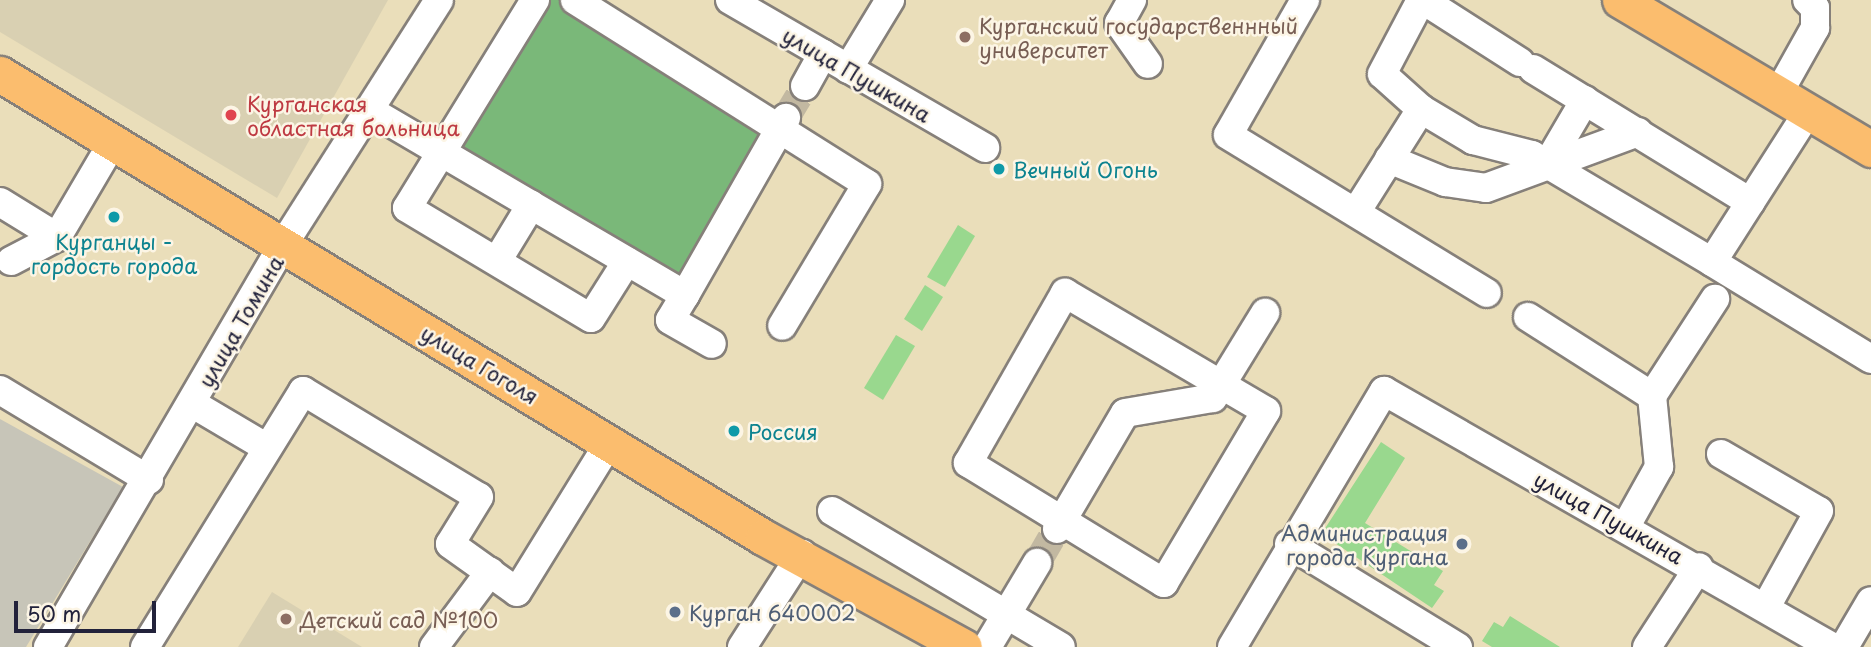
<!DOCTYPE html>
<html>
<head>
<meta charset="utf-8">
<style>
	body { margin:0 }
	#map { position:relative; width:1871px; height:647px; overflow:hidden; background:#eadeba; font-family:"Playpen Sans",sans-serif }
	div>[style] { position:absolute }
	.built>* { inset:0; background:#d9d0b2 }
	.industrial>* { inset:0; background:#c7c5b8 }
	.green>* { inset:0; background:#99d88e }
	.forest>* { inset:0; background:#7ab879 }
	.minor-tunnel>* { height:28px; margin-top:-14px; transform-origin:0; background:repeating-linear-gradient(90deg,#c2b8a1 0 28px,transparent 0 42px) }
	.roads { filter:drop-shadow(2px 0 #86807a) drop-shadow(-2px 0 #86807a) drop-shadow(0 2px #86807a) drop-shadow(0 -2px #86807a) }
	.minor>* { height:28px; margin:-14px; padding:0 14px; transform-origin:14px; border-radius:14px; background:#fff }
	.major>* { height:35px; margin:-17.5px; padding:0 17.5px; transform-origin:17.5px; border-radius:17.5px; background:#fbbd6e }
	.dots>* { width:19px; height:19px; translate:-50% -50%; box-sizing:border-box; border:4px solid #fcf5e5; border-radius:50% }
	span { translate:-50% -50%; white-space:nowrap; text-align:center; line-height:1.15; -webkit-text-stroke:5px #fcf5e5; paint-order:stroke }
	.education-label { font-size:21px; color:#785e54 }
	.left { translate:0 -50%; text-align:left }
	.street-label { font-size:21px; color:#22223b }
	.health-label { font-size:21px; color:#be3a42 }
	.culture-label { font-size:21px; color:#0d838f }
	.service-label { font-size:21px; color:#4e5e75 }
	.right { translate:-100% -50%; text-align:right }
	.scale { position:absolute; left:14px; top:601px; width:142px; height:32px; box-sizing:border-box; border:4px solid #22223b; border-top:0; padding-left:9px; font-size:21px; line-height:24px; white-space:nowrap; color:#22223b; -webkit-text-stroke:5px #fcf5e5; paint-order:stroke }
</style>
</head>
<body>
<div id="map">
	<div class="built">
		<i style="clip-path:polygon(0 0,388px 0,277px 198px,0 32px)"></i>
		<i style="clip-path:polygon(272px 592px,362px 647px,238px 647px)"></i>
	</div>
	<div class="industrial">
		<i style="clip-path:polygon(0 419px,123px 487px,26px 647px,0 647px)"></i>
	</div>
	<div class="green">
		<i style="clip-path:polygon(958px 225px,975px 236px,945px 287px,927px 277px)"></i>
		<i style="clip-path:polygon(925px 285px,943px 297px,922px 331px,904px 319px)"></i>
		<i style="clip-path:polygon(896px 335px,915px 346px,883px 400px,864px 388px)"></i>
		<i style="clip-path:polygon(1381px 442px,1405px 458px,1365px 523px,1443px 571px,1434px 585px,1444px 591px,1432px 608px,1326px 537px,1324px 530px)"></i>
		<i style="clip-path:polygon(1510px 616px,1560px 647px,1492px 647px,1482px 641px,1494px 622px,1503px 627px)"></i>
	</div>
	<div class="forest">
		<i style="clip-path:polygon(543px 0,563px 0,772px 129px,682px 288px,450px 151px)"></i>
	</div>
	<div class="minor-tunnel">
		<i style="left:784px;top:121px;width:41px;rotate:-59deg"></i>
		<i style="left:1037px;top:563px;width:39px;rotate:-60deg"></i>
	</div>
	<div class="roads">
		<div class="minor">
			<i style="left:535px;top:0;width:244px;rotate:121.6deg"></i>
			<i style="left:407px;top:208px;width:214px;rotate:30.9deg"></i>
			<i style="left:591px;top:318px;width:67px;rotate:-57.7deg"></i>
			<i style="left:575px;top:0;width:345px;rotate:32.2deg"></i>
			<i style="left:867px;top:184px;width:165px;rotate:120.9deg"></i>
			<i style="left:730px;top:0;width:295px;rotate:30.1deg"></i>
			<i style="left:1132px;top:0;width:26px;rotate:119deg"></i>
			<i style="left:1119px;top:23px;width:50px;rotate:54.7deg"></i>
			<i style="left:1305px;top:0;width:155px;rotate:119.7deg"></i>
			<i style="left:1228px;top:135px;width:303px;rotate:31.4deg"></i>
			<i style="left:1423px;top:0;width:115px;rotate:32.6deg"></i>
			<i style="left:848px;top:69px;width:81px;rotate:-58.7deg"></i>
			<i style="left:1533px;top:69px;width:255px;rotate:31.5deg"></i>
			<i style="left:805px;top:86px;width:37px;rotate:-61deg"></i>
			<i style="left:1778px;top:94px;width:76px;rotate:-60.7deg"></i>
			<i style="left:1815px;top:28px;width:20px;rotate:-90deg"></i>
			<i style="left:1815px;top:8px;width:11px;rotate:-135deg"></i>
			<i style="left:1421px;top:109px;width:61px;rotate:30.8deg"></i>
			<i style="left:1473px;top:140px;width:61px;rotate:14.3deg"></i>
			<i style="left:1532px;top:155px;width:209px;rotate:30.7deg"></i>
			<i style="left:371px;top:111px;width:364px;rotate:30.4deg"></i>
			<i style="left:685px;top:295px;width:204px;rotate:-60.3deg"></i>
			<i style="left:1808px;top:112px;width:178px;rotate:122.6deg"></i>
			<i style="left:1712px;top:262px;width:186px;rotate:31.4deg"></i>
			<i style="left:1389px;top:159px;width:61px;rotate:22.3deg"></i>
			<i style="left:1445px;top:182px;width:41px;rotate:8.3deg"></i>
			<i style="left:1486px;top:188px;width:162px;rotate:-20.2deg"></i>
			<i style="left:1548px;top:163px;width:73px;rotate:-59.6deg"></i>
			<i style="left:0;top:202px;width:67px;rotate:31.6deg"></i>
			<i style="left:1356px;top:212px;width:122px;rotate:-57.7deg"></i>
			<i style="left:1421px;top:109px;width:52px;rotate:-138.1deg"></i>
			<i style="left:1382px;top:74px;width:84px;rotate:-62.2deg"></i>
			<i style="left:11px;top:261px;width:52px;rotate:-27.6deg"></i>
			<i style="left:57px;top:237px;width:110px;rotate:-59.5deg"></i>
			<i style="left:497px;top:261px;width:66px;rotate:-58.7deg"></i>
			<i style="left:1065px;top:293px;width:233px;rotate:30.4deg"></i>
			<i style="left:1266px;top:411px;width:200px;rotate:120.7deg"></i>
			<i style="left:1164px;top:583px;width:230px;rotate:-148.5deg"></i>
			<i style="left:968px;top:463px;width:196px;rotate:-60.3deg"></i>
			<i style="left:685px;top:295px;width:29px;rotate:121deg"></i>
			<i style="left:670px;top:320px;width:48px;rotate:29.7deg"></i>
			<i style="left:1528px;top:317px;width:147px;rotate:32.5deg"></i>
			<i style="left:0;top:390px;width:174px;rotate:31.1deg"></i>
			<i style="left:193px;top:404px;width:82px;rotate:30.6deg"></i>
			<i style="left:1721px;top:454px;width:113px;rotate:30.2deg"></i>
			<i style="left:1819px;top:511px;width:110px;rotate:118.9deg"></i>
			<i style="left:832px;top:511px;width:266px;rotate:30.7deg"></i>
			<i style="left:1626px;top:526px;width:68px;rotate:-60.8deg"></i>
			<i style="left:1659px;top:467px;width:71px;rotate:-95.6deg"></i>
			<i style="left:1652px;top:396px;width:116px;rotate:-57deg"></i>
			<i style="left:1057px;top:529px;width:134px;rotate:-59.6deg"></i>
			<i style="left:1125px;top:413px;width:89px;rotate:-9.7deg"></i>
			<i style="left:1213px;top:398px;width:100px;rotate:-58.5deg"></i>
			<i style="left:1289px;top:544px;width:198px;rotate:31.4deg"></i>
			<i style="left:48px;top:647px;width:466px;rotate:-59.7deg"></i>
			<i style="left:283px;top:245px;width:290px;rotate:-57.5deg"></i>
			<i style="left:145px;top:647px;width:301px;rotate:-58.3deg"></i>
			<i style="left:303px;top:391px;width:205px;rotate:31.1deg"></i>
			<i style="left:479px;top:497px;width:55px;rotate:121.7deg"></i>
			<i style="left:450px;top:544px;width:82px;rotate:35.6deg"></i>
			<i style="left:517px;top:592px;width:175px;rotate:-58.3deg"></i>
			<i style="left:434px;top:647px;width:94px;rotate:-53.3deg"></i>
			<i style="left:742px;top:647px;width:111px;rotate:-57.2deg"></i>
			<i style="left:987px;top:647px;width:98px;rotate:-59.2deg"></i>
			<i style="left:1232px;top:647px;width:298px;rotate:-59.3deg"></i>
			<i style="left:1384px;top:391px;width:516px;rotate:29.74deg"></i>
			<i style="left:1647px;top:647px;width:95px;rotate:-57deg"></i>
			<i style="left:1844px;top:647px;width:53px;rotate:-59.6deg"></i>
		</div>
		<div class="major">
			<i style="left:1620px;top:0;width:292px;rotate:30.7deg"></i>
			<i style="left:0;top:74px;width:892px;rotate:31.25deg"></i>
			<i style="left:763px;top:537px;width:229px;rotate:28.7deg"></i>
		</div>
	</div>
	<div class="dots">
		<i style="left:965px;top:37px;background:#8d6e63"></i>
		<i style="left:231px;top:115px;background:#e0444e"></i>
		<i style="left:999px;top:169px;background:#0f9aa8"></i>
		<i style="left:114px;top:217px;background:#0f9aa8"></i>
		<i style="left:734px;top:431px;background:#0f9aa8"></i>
		<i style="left:1462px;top:544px;background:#5c6f8a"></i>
		<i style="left:675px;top:612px;background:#5c6f8a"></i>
		<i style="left:286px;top:619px;background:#8d6e63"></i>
	</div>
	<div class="education-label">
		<span class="left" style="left:979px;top:37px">Курганский государственнный<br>университет</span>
		<span class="left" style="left:300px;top:619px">Детский сад №100</span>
	</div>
	<div class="street-label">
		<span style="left:857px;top:74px;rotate:30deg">улица Пушкина</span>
		<span style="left:240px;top:321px;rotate:-60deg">улица Томина</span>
		<span style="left:480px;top:364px;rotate:31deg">улица Гоголя</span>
		<span style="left:1609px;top:517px;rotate:29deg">улица Пушкина</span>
	</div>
	<div class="health-label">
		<span class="left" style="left:247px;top:115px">Курганская<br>областная больница</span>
	</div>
	<div class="culture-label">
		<span class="left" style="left:1013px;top:169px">Вечный Огонь</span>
		<span style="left:114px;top:253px">Курганцы -<br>гордость города</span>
		<span class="left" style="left:748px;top:431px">Россия</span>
	</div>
	<div class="service-label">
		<span class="right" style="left:1448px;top:544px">Администрация<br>города Кургана</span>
		<span class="left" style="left:689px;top:612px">Курган 640002</span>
	</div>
	<div class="scale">50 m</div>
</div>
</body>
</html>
